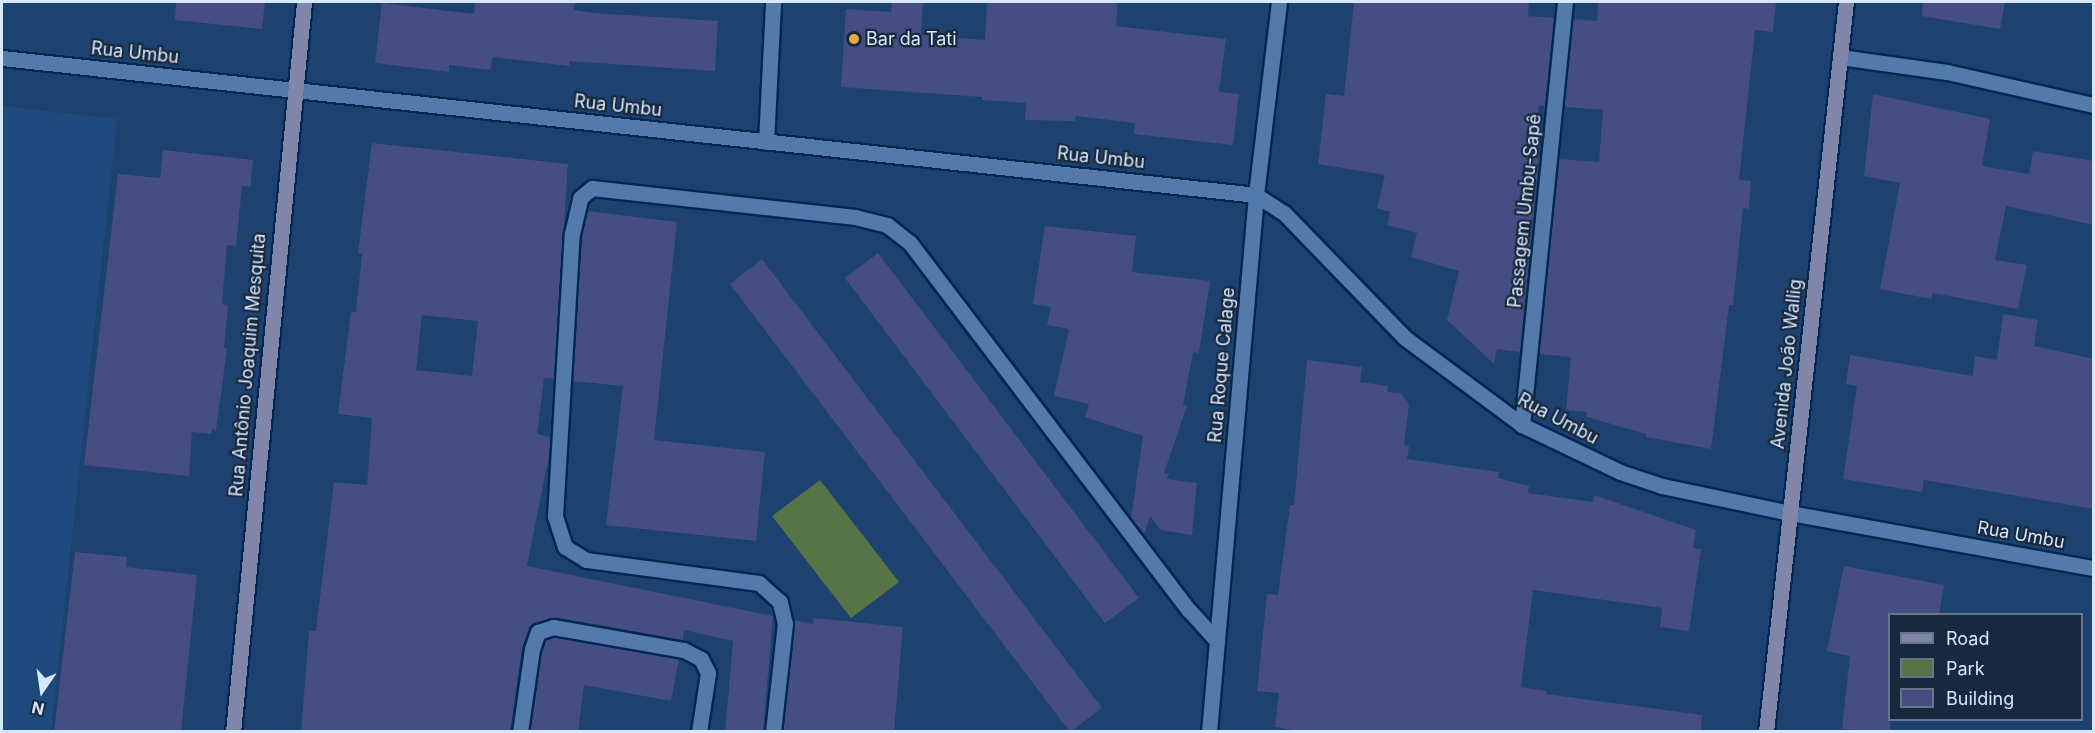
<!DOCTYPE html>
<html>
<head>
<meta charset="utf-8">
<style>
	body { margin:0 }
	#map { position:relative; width:2095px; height:733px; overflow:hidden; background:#1d426f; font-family:Inter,sans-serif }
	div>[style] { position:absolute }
	.built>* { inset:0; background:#20497d }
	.green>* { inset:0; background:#577447 }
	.building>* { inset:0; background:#454d83 }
	.roads { filter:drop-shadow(2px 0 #022752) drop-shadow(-2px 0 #022752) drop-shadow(0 2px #022752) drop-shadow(0 -2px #022752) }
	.lane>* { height:15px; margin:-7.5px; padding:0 7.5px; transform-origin:7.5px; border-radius:7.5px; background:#537aab }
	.street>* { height:15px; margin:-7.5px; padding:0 7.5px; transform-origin:7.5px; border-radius:7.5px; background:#537aab }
	.secondary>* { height:15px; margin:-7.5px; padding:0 7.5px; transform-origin:7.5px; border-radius:7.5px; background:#8185a9 }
	.dots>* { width:16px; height:16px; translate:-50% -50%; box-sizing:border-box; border:3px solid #19293d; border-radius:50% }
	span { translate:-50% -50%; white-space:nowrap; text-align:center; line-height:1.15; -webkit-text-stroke:4.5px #19293d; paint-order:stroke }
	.poi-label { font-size:18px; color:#d6e7fe }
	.left { translate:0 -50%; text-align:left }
	.street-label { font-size:18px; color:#d6e7fe }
	.frame { position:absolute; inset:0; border:3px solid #d6e7fe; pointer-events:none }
	.legend { position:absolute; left:1888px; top:613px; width:195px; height:108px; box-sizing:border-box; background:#19293d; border:2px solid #65758a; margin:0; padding:8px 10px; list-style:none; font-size:18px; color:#d6e7fe }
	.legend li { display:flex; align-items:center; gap:12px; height:30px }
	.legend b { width:30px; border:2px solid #65758a }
	.north { position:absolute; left:12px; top:661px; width:60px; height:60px; -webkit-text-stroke:4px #19293d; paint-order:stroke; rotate:193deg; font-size:16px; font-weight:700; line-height:24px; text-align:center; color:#d6e7fe }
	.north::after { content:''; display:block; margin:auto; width:21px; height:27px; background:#d6e7fe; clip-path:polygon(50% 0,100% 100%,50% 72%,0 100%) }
</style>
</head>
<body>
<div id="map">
	<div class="built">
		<i style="clip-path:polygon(2px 106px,117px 119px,51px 731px,2px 731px)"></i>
	</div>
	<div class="green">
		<i style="clip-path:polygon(820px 480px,899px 582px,851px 618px,772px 516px)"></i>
	</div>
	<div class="building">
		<i style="clip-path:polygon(176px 2px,265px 2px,262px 29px,175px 20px)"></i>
		<i style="clip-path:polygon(475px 2px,575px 2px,574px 10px,594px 13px,718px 21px,715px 71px,569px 61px,569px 66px,493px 57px,490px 70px,449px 65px,449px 72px,375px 63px,382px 3px,474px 14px)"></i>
		<i style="clip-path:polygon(892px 2px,923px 2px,921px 35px,985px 40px,987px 2px,1118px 2px,1116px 26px,1226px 39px,1219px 92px,1239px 94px,1233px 145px,1134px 134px,1135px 123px,1076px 116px,1075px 121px,1025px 120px,1026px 103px,982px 100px,982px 97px,841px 87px,846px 9px,891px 12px)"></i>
		<i style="clip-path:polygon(1354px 2px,1529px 2px,1528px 16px,1554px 18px,1545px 106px,1539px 105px,1531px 157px,1539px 158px,1520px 352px,1497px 349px,1494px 364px,1447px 320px,1459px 271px,1411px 257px,1417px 233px,1387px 225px,1390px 212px,1377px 208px,1385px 175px,1318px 164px,1326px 94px,1344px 96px)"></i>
		<i style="clip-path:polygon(1598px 2px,1776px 2px,1773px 32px,1755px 30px,1739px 180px,1751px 181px,1749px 209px,1743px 208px,1733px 305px,1729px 305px,1711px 449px,1646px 437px,1646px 434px,1587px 417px,1587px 412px,1566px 410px,1571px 357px,1539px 354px,1559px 159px,1599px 162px,1603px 110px,1564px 107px,1573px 19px,1597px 21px)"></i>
		<i style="clip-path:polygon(1923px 2px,2005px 2px,2000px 29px,1922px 16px)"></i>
		<i style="clip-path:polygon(1873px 94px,1990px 119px,1982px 166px,2029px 174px,2033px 151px,2094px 161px,2094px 225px,2006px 206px,1995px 260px,2027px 265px,2018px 309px,1933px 293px,1931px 299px,1880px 289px,1900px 183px,1864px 176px)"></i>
		<i style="clip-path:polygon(evenodd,372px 143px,568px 164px,554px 379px,544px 378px,537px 434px,550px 437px,549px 456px,527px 566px,773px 616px,763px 732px,725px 732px,733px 641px,684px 630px,683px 640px,554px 617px,529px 629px,522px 648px,510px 732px,301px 732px,309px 631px,316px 631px,334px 482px,367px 485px,372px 418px,338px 414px,351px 312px,356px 312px,362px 254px,358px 253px,372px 143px,422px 315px,478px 321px,472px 376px,416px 370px,422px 315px)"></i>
		<i style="clip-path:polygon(163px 150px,253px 160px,250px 187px,242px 186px,236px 246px,227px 245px,222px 304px,228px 305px,224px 348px,227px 349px,216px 430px,212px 429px,211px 434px,192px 432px,189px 476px,84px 465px,118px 174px,160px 178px)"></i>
		<i style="clip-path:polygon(587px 211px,677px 222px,654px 440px,765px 452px,756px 541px,606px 525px,623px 386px,573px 381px,582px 235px)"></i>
		<i style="clip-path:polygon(1045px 226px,1136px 236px,1132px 272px,1210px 281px,1199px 353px,1193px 352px,1183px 405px,1187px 406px,1164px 473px,1169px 473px,1167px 479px,1197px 483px,1192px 535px,1161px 530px,1150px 517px,1144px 534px,1131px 518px,1143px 436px,1085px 417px,1089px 404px,1054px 396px,1069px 329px,1047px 325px,1051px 307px,1033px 304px)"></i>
		<i style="clip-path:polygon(878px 253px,1139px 598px,1105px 623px,845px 278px)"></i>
		<i style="clip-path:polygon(762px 259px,1102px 708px,1070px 732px,730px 284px)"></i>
		<i style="clip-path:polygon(2003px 314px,2038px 320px,2034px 346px,2094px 359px,2094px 509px,1924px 480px,1922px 492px,1843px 479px,1857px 386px,1846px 384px,1850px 355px,1973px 376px,1975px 356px,1997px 360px)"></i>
		<i style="clip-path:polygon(1307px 360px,1362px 367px,1360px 382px,1388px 386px,1387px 392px,1401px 393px,1409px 404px,1404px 445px,1409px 446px,1407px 459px,1499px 472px,1498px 478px,1529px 486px,1528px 493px,1593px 502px,1594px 495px,1696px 530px,1693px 548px,1701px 549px,1689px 631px,1660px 627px,1662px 608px,1533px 590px,1521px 687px,1547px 691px,1546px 694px,1702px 715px,1701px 732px,1306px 732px,1275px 727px,1279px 693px,1257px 691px,1267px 594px,1278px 595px,1290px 505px,1294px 505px)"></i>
		<i style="clip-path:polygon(75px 552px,127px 557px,126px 567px,197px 575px,181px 732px,54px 732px)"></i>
		<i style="clip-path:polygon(1844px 566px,1944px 585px,1939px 615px,1890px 615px,1890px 732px,1842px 729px,1850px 656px,1827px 651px)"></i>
		<i style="clip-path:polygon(814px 618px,903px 627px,894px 732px,783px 732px,794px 620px,813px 624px)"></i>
		<i style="clip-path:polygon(554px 637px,679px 659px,671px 701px,584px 685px,578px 732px,530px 732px,542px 651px,546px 640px)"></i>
	</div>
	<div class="roads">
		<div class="lane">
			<i style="left:1522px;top:425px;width:425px;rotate:-84.2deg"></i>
		</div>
		<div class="street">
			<i style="left:1840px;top:57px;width:108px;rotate:8deg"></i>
			<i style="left:1947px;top:72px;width:151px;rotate:12.7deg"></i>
			<i style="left:2px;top:58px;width:1261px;rotate:6.23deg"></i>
			<i style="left:1256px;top:195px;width:33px;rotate:33deg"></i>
			<i style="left:1284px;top:213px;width:174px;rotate:45.9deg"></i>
			<i style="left:1405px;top:338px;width:146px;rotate:36.6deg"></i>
			<i style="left:1522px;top:425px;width:109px;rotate:25.6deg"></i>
			<i style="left:1620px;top:472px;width:44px;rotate:18.4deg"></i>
			<i style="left:1662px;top:486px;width:131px;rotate:11.9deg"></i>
			<i style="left:1790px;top:513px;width:309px;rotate:10.3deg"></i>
			<i style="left:766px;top:142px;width:140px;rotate:-87.1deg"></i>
			<i style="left:520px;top:732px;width:84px;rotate:-81.8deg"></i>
			<i style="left:532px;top:649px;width:18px;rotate:-71deg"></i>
			<i style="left:538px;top:632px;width:16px;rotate:-18deg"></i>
			<i style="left:553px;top:627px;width:133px;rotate:10deg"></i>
			<i style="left:684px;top:650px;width:19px;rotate:28deg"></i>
			<i style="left:701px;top:659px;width:16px;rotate:63deg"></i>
			<i style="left:708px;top:673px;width:60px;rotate:98.7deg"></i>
			<i style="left:773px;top:732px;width:109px;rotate:-83.7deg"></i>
			<i style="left:785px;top:624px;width:23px;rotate:-103deg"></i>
			<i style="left:780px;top:602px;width:28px;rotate:-138deg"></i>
			<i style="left:759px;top:583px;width:175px;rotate:-172.4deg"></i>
			<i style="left:586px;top:560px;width:25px;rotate:-148deg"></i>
			<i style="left:565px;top:547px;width:33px;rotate:-108deg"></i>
			<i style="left:555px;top:516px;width:283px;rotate:-86.6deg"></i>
			<i style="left:572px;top:234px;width:37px;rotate:-77deg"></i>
			<i style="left:580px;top:198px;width:16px;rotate:-40deg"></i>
			<i style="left:592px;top:188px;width:265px;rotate:6.3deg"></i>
			<i style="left:855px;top:217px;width:33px;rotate:14deg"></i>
			<i style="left:887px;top:225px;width:29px;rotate:38deg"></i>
			<i style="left:910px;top:243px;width:461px;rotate:52.8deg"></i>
			<i style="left:1189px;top:610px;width:42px;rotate:47.9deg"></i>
			<i style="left:1209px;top:732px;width:539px;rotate:-85deg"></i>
			<i style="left:1256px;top:195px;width:194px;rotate:-83.2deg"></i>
		</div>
		<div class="secondary">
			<i style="left:233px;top:732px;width:733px;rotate:-84.44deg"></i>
			<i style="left:1766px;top:732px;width:734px;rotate:-83.75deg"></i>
		</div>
	</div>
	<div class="dots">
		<i style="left:854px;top:39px;background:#eca93b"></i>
	</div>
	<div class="poi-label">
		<span class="left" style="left:866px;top:39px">Bar da Tati</span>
	</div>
	<div class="street-label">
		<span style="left:135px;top:53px;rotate:6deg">Rua Umbu</span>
		<span style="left:618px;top:106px;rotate:6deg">Rua Umbu</span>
		<span style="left:1101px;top:158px;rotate:6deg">Rua Umbu</span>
		<span style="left:1525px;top:211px;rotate:-84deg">Passagem Umbu-Sapê</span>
		<span style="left:1787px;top:364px;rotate:-84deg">Avenida João Wallig</span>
		<span style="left:248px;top:365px;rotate:-85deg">Rua Antônio Joaquim Mesquita</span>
		<span style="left:1222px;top:365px;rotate:-85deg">Rua Roque Calage</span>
		<span style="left:1558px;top:419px;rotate:28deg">Rua Umbu</span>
		<span style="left:2021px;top:535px;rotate:10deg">Rua Umbu</span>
	</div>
	<div class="frame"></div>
	<ul class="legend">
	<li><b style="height:8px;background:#8185a9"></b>Road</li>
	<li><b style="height:16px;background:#577447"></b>Park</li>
	<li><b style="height:16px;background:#454d83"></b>Building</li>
	</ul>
	<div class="north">N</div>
</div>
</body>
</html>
